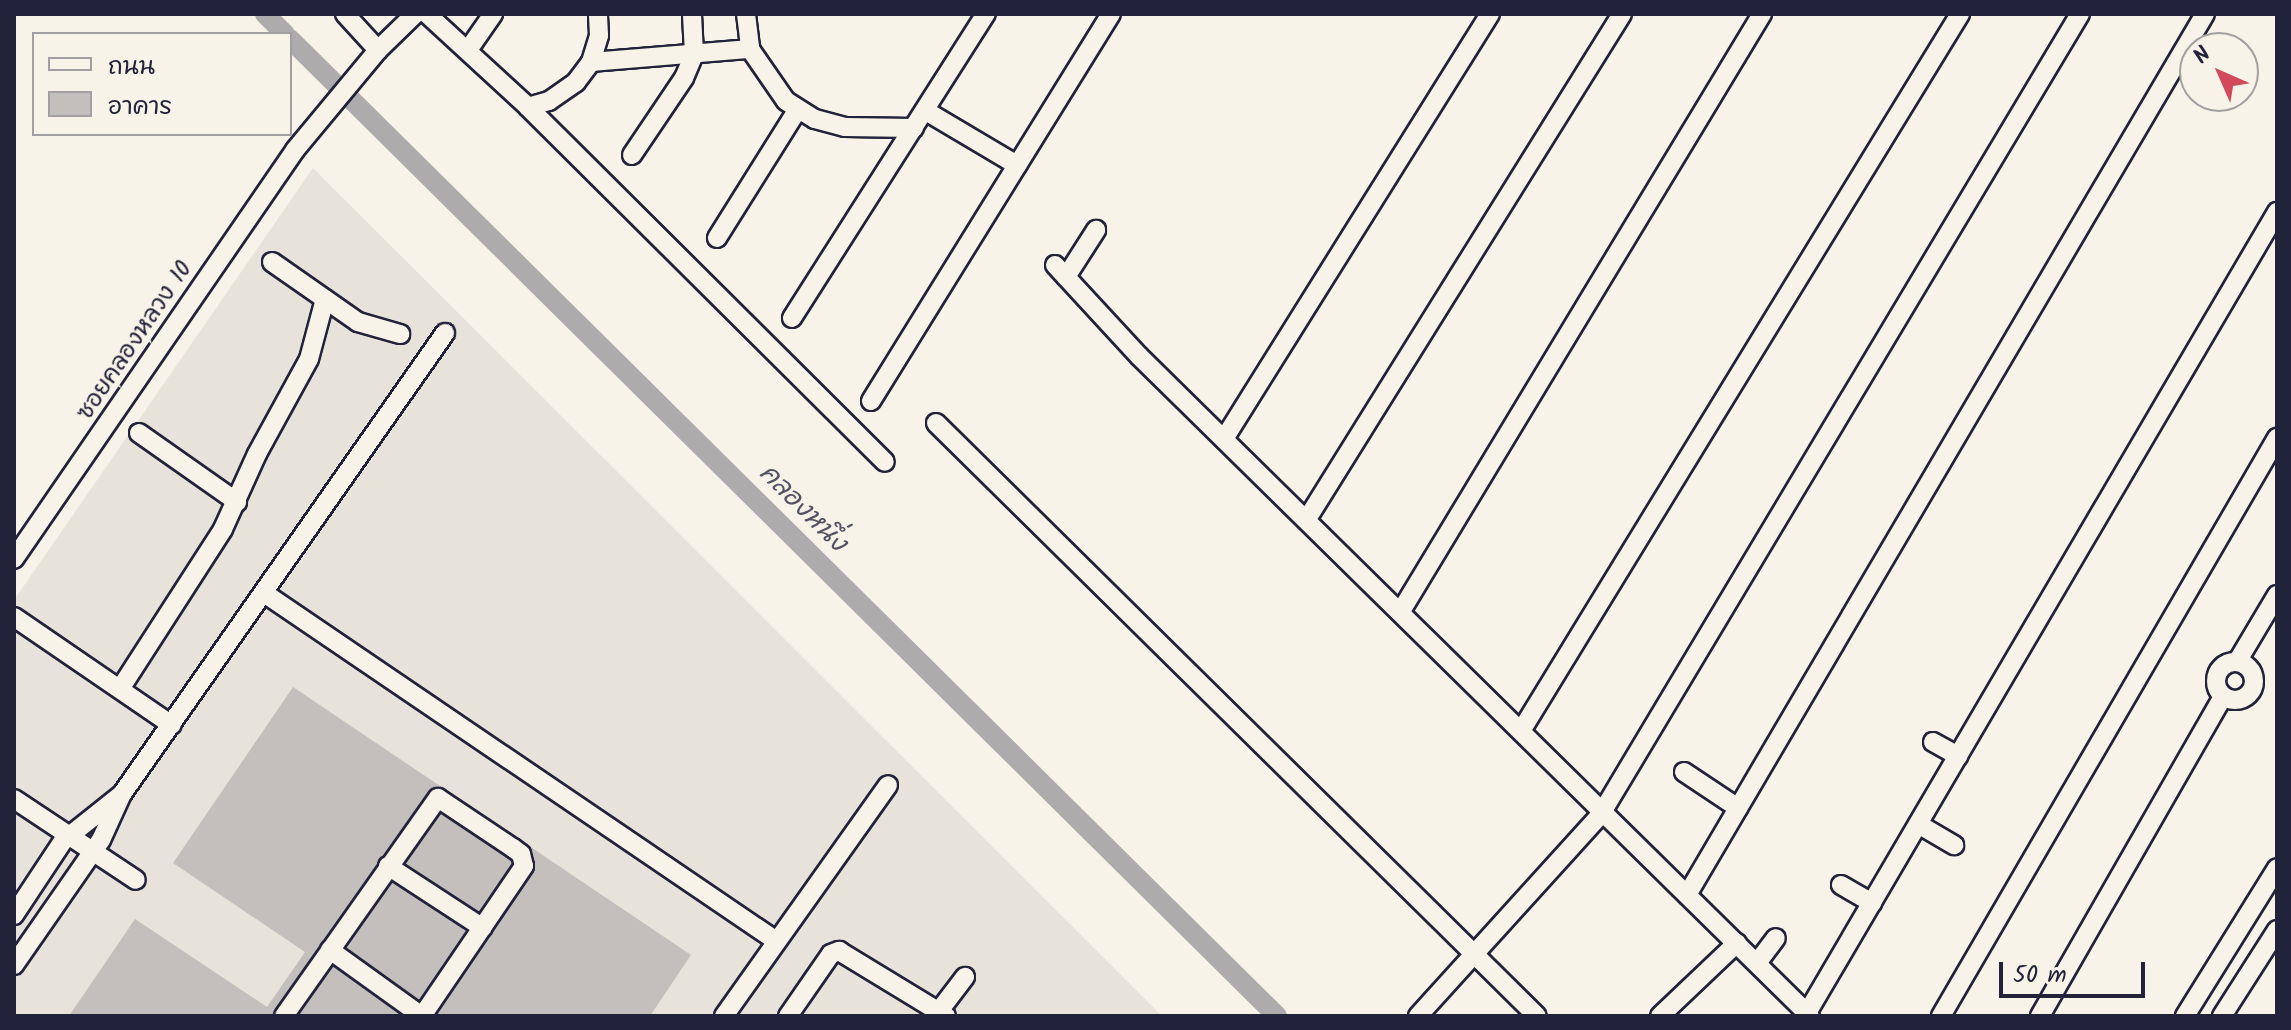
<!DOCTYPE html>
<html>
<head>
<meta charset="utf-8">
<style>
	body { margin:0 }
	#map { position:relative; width:2291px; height:1030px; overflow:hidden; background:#f7f3e8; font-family:Kalam,"Playpen Sans Thai",sans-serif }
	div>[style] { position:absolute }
	.built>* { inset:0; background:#e7e3db }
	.canal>* { height:20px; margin:-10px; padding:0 10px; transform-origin:10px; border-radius:10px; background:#aeabad }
	.building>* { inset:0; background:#c2bfbd }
	.roads { filter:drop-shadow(2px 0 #22223b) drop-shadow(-2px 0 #22223b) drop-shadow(0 2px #22223b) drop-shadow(0 -2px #22223b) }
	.minor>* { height:18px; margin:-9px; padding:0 9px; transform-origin:9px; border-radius:9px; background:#f7f3e8 }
	.minor>.ring { margin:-9px; padding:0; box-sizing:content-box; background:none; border:18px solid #f7f3e8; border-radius:50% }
	span { translate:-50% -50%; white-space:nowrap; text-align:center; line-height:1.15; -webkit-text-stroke:8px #f7f3e8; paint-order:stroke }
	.street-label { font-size:24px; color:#22223b }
	.water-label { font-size:26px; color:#535263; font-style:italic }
	.frame { position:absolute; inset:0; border:16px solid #22223b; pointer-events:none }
	.legend { position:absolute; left:32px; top:32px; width:260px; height:104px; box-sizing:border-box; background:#f7f3e8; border:2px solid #a29fa3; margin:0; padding:10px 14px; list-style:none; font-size:24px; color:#22223b }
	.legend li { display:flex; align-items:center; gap:16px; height:40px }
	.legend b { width:40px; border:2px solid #a29fa3 }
	.north { position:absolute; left:2179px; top:32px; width:80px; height:80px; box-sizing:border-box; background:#f7f3e8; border:2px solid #a29fa3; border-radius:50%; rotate:315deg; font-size:22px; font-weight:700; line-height:32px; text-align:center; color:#22223b }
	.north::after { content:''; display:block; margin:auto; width:28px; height:36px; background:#d1495b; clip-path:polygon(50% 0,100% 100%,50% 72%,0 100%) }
	.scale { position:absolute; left:1999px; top:962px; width:146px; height:36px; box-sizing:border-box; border:4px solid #22223b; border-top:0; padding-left:10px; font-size:24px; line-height:28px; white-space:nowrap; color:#22223b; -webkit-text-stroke:6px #f7f3e8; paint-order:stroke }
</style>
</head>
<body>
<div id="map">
	<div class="built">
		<i style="clip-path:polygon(313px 168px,1162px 1016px,14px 1016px,14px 600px)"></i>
	</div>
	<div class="canal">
		<i style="left:265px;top:14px;width:28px;rotate:45deg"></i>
		<i style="left:290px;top:39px;width:1389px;rotate:44.71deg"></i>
	</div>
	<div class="building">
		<i style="clip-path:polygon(293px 687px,691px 955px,650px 1016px,69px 1016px,135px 919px,267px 1007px,305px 952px,173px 863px)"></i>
	</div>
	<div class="roads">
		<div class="minor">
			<i style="left:345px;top:14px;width:49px;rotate:47.5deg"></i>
			<i style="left:427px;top:14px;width:137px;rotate:42.6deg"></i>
			<i style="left:528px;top:107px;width:503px;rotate:44.84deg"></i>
			<i style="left:746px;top:14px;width:35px;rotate:83deg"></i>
			<i style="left:750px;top:49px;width:63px;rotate:55.3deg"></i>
			<i style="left:786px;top:101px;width:34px;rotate:32deg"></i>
			<i style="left:815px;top:119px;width:31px;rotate:15deg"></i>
			<i style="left:845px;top:127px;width:69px;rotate:0.8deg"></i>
			<i style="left:468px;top:50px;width:44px;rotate:-55.2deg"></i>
			<i style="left:591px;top:62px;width:160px;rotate:-4.7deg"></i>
			<i style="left:528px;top:107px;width:22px;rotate:-16deg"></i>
			<i style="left:549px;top:101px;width:33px;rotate:-35deg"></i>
			<i style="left:576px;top:82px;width:25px;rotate:-53deg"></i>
			<i style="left:591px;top:62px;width:28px;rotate:-73deg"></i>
			<i style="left:599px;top:35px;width:21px;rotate:-93deg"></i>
			<i style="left:926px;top:111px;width:106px;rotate:30.7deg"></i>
			<i style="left:632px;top:155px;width:93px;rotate:-56deg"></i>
			<i style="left:684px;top:78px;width:26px;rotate:-67deg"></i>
			<i style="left:694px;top:54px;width:40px;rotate:-92.9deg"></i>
			<i style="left:717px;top:238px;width:152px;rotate:-57.9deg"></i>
			<i style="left:272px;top:262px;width:105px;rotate:34.9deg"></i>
			<i style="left:358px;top:322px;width:44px;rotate:15.9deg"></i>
			<i style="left:1055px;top:265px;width:124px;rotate:47.3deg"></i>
			<i style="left:1139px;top:356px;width:941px;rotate:44.53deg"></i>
			<i style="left:1066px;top:277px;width:56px;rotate:-57.4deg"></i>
			<i style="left:792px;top:318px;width:361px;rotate:-57.5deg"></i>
			<i style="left:871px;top:401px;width:455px;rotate:-58.2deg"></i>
			<i style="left:936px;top:423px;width:844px;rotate:44.62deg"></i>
			<i style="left:139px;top:433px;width:120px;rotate:35.1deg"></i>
			<i style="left:1224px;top:439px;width:501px;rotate:-57.96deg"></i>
			<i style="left:1307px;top:519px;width:595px;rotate:-58.05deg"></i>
			<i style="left:14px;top:559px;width:496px;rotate:-55.5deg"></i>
			<i style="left:295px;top:150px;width:130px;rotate:-50.3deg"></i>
			<i style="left:378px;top:50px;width:52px;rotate:-44.2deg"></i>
			<i style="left:264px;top:593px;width:618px;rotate:34.18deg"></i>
			<i style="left:1401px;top:611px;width:698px;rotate:-58.84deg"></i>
			<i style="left:14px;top:617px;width:191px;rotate:34.4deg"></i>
			<i style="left:2237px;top:662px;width:78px;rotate:-59.2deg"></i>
			<i class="ring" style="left:2216px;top:662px;width:20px;height:20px"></i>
			<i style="left:120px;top:689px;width:190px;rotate:-57.2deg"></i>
			<i style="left:223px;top:529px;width:82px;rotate:-65.6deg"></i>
			<i style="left:257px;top:454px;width:108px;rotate:-61.3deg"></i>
			<i style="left:309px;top:359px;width:62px;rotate:-75.1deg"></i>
			<i style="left:1521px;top:731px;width:841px;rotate:-58.52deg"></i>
			<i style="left:1933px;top:742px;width:29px;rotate:29deg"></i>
			<i style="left:1684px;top:772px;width:65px;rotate:33.7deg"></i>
			<i style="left:14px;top:799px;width:146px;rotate:33.6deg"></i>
			<i style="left:1918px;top:824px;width:42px;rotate:30.3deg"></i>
			<i style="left:388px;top:866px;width:113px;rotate:33.1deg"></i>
			<i style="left:1841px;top:885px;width:36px;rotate:30deg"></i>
			<i style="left:1687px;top:895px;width:1022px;rotate:-59.55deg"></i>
			<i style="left:14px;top:915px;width:89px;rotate:-56.5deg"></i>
			<i style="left:63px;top:841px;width:75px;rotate:-38.5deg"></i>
			<i style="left:330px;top:950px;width:113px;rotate:35.7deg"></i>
			<i style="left:1757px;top:963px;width:31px;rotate:-53deg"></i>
			<i style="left:14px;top:965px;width:152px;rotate:-55.2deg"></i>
			<i style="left:101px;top:840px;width:51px;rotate:-65.5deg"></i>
			<i style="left:122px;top:794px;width:563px;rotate:-54.98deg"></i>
			<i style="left:939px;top:1011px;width:43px;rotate:-52.6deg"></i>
			<i style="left:1807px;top:1013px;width:929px;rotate:-59.6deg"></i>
			<i style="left:284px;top:1016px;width:267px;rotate:-54.8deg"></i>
			<i style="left:438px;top:798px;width:90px;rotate:33.7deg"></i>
			<i style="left:513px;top:848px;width:10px;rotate:37deg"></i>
			<i style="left:521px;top:854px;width:12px;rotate:76deg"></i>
			<i style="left:524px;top:866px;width:181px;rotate:124.2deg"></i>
			<i style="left:724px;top:1016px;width:283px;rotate:-54.6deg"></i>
			<i style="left:788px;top:1016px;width:75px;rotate:-55.3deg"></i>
			<i style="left:831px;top:954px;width:9px;rotate:-21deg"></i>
			<i style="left:839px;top:951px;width:125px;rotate:31.3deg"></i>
			<i style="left:1418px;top:1016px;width:273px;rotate:-47.8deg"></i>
			<i style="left:1601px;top:814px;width:932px;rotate:-59.09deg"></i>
			<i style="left:1660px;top:1016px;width:106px;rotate:-43.5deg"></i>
			<i style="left:1941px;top:1016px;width:669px;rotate:-59.83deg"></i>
			<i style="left:2040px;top:1016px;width:368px;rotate:-60.2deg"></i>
			<i style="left:2185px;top:1016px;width:174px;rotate:-58.1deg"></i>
			<i style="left:2222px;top:1016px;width:102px;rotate:-57.4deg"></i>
		</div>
	</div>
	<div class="street-label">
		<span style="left:135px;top:341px;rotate:-56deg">ซอยคลองหลวง 10</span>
	</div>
	<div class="water-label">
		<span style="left:802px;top:509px;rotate:45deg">คลองหนึ่ง</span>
	</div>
	<div class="frame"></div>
	<ul class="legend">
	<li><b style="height:10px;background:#f7f3e8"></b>ถนน</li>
	<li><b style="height:22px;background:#c2bfbd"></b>อาคาร</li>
	</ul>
	<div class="north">N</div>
	<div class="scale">50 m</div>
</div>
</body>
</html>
